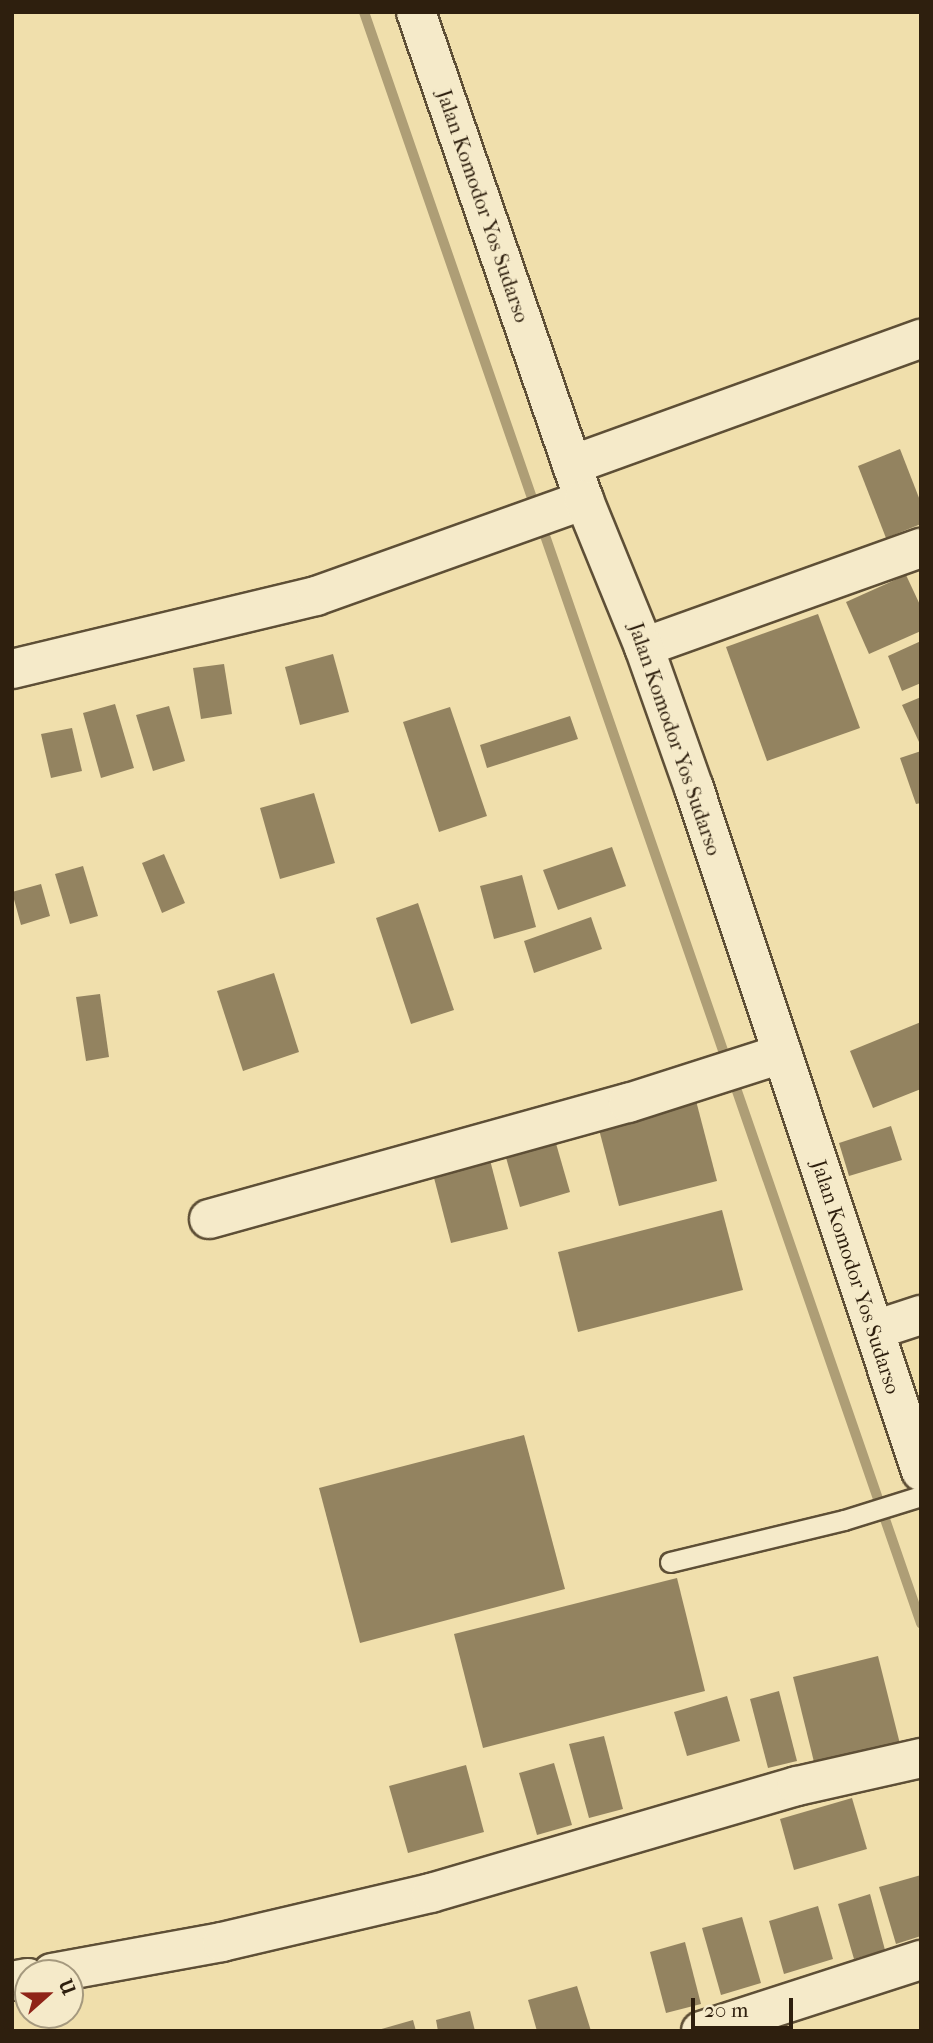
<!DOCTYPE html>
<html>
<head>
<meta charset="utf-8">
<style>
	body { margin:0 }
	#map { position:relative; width:933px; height:2043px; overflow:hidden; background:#f0dfac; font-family:"IM FELL French Canon",serif }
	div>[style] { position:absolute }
	.stream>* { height:10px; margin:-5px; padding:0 5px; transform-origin:5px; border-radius:5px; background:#ae9e76 }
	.building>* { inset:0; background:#938360 }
	.roads { filter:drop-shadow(2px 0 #5e4f36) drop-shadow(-2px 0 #5e4f36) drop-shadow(0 2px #5e4f36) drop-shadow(0 -2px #5e4f36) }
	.lane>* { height:19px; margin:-9.5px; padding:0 9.5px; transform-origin:9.5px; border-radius:9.5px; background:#f5eac9 }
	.street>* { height:38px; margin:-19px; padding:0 19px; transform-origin:19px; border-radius:19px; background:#f5eac9 }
	.secondary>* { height:38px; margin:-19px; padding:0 19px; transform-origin:19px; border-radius:19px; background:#f5eac9 }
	span { translate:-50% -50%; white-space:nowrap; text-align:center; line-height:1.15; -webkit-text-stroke:5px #f5eac9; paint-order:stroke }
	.street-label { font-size:21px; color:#2e1f0e }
	.frame { position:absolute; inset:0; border:14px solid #2e1f0e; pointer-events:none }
	.north { position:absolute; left:14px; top:1959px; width:70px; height:70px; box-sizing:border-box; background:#f5eac9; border:2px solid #a5997e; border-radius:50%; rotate:69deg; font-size:19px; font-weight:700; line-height:28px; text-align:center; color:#2e1f0e }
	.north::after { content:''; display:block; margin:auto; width:24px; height:32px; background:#8f2418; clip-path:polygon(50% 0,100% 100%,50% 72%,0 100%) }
	.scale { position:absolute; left:691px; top:1998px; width:102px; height:32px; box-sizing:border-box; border:4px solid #2e1f0e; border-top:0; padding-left:9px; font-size:21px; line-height:24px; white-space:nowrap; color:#2e1f0e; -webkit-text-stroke:5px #f5eac9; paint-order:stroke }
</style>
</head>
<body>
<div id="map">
	<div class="stream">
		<i style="left:364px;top:12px;width:1705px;rotate:70.93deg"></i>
	</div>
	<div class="building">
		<i style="clip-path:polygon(900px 449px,921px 503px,921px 524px,886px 538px,858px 466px)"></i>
		<i style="clip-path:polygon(906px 575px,921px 607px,921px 631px,869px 654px,846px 602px)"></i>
		<i style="clip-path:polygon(818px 614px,860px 728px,767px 761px,726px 647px)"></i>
		<i style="clip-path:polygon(921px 641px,921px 683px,902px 691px,888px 656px)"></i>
		<i style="clip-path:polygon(333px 654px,349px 712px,300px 725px,285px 667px)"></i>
		<i style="clip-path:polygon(224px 664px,232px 714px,201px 719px,193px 668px)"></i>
		<i style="clip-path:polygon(921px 697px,921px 741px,919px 742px,902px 705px)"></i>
		<i style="clip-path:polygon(115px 704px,134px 768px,101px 778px,83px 713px)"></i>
		<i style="clip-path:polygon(169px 706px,185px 761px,153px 771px,136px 715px)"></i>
		<i style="clip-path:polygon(450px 707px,487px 816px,439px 832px,403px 722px)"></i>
		<i style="clip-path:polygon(570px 716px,578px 739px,487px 768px,480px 745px)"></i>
		<i style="clip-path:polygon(72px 728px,82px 771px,51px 778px,41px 734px)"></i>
		<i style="clip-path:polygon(921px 751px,921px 803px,916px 804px,900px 758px)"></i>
		<i style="clip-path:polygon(314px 793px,335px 863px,280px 879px,260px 808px)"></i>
		<i style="clip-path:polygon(612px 847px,626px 886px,558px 910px,543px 870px)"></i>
		<i style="clip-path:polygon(164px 854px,185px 903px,162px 913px,142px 863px)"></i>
		<i style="clip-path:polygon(83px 866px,98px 916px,70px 924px,55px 874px)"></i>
		<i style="clip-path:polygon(522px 875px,536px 927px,494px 939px,480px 886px)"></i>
		<i style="clip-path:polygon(41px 884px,50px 916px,21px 925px,12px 892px)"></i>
		<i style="clip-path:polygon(418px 903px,454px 1010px,411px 1024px,376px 918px)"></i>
		<i style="clip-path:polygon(591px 917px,602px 949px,534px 973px,524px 941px)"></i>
		<i style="clip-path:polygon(274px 973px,299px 1052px,243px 1071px,217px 991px)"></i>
		<i style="clip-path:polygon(100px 994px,109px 1057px,86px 1061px,76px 997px)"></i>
		<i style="clip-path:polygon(921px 1022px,921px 1089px,873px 1108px,850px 1051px)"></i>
		<i style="clip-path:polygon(694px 1093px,717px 1181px,619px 1206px,596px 1118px)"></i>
		<i style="clip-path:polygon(891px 1126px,902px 1160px,849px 1176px,839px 1143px)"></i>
		<i style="clip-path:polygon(555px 1140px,570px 1192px,520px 1207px,505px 1154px)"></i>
		<i style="clip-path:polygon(490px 1160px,508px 1229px,451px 1243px,433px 1174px)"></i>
		<i style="clip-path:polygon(722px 1210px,743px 1290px,578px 1332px,558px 1252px)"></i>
		<i style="clip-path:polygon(524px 1435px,565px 1589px,360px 1643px,319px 1488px)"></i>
		<i style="clip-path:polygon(677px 1578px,705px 1691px,483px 1748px,454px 1634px)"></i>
		<i style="clip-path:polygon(878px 1656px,900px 1744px,815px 1766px,793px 1677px)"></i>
		<i style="clip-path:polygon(779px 1691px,797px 1761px,768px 1768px,750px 1699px)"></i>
		<i style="clip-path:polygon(727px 1696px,740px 1741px,687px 1756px,674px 1712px)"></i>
		<i style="clip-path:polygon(604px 1736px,623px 1809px,589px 1818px,569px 1744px)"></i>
		<i style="clip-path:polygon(554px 1763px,572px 1825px,537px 1835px,519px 1773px)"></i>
		<i style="clip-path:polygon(466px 1765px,484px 1832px,408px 1853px,389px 1786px)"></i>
		<i style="clip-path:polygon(852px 1798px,867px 1849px,794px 1870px,780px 1819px)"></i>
		<i style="clip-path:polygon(921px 1875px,921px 1936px,896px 1944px,879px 1887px)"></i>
		<i style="clip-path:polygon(870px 1894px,885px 1950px,854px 1959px,838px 1904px)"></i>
		<i style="clip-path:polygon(818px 1906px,833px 1959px,784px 1974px,769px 1921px)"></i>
		<i style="clip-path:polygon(742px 1917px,761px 1983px,721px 1995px,702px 1928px)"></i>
		<i style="clip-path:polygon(685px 1942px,701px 2004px,666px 2013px,650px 1952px)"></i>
		<i style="clip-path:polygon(577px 1986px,591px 2031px,537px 2031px,528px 2000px)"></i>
		<i style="clip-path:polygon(470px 2011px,475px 2031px,438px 2031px,436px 2020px)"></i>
		<i style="clip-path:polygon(413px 2020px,416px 2031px,378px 2031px,378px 2030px)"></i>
	</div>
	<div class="roads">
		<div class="lane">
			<i style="left:670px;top:1562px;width:179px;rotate:-13.6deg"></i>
			<i style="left:844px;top:1520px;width:81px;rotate:-17.3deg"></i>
		</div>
		<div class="street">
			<i style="left:572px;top:465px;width:371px;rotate:-19.9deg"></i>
			<i style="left:644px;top:647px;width:294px;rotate:-19.7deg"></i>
			<i style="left:12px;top:669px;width:313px;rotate:-13.5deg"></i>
			<i style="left:316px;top:596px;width:285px;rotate:-19.7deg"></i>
			<i style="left:209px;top:1219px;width:435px;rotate:-15.5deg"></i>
			<i style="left:628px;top:1103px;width:162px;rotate:-17.7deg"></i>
			<i style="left:875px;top:1330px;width:48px;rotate:-18.1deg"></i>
			<i style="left:52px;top:1973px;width:173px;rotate:-10.3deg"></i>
			<i style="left:222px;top:1942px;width:215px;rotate:-13.2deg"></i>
			<i style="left:431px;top:1893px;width:381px;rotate:-16.3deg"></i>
			<i style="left:797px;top:1786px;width:127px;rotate:-12.7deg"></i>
			<i style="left:12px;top:1981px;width:16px;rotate:-11deg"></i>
			<i style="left:701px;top:2031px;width:231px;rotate:-17.9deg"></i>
		</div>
		<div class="secondary">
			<i style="left:416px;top:12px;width:516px;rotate:71deg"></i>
			<i style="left:584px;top:500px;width:159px;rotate:67.8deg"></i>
			<i style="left:644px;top:647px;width:150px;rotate:70.5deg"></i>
			<i style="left:694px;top:788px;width:720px;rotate:71.62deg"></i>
		</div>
	</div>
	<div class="street-label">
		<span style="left:483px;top:206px;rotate:71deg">Jalan Komodor Yos Sudarso</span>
		<span style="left:675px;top:739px;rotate:71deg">Jalan Komodor Yos Sudarso</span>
		<span style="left:856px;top:1277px;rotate:72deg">Jalan Komodor Yos Sudarso</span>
	</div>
	<div class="frame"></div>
	<div class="north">U</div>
	<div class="scale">20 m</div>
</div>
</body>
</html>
